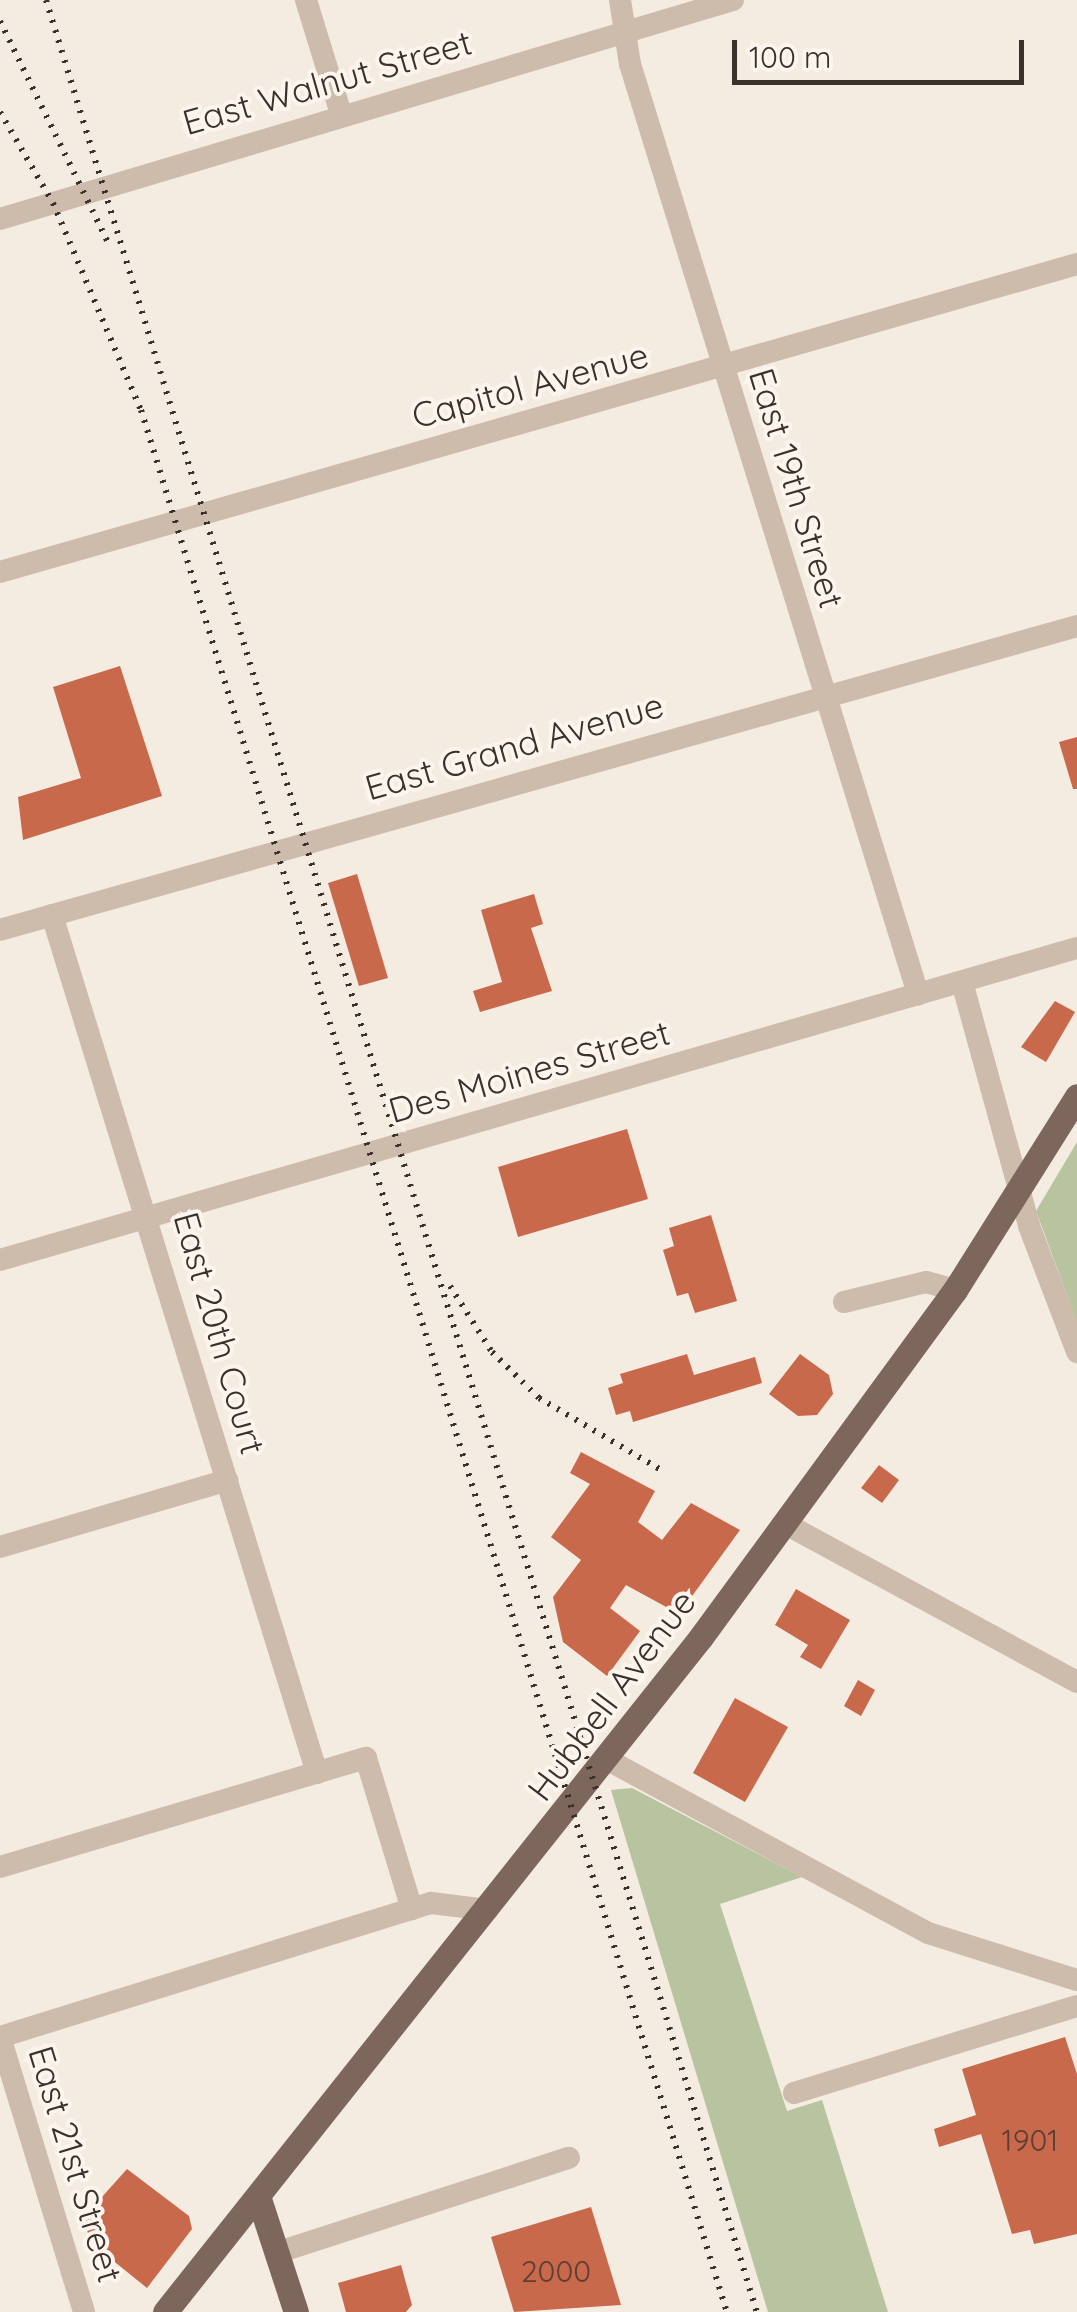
<!DOCTYPE html>
<html>
<head>
<meta charset="utf-8">
<style>
	body { margin:0 }
	#map { position:relative; width:1077px; height:2312px; overflow:hidden; background:#f4ebe1; font-family:Quicksand,sans-serif }
	div>[style] { position:absolute }
	.green>* { inset:0; background:#b8c4a0 }
	.building>* { inset:0; background:#c8694b }
	.minor>* { height:22px; margin:-11px; padding:0 11px; transform-origin:11px; border-radius:11px; background:#cdbbac }
	.major>* { height:25px; margin:-12.5px; padding:0 12.5px; transform-origin:12.5px; border-radius:12.5px; background:#7d675c }
	.rail>* { height:6px; margin-top:-3px; transform-origin:0; background:repeating-linear-gradient(90deg,#3b302b 0 2.5px,transparent 0 10.5px) }
	span { translate:-50% -50%; white-space:nowrap; text-align:center; line-height:1.15; -webkit-text-stroke:8px #fbf5ee; paint-order:stroke }
	.number-label { font-size:30px; color:#5e3e33 }
	.number-label span { -webkit-text-stroke-width:0 }
	.street-label { font-size:35px; color:#3b302b }
	.scale { position:absolute; left:732px; top:40px; width:292px; height:45px; box-sizing:border-box; border:5px solid #3b302b; border-top:0; padding-left:12px; font-size:30px; line-height:35px; white-space:nowrap; color:#3b302b; -webkit-text-stroke:8px #fbf5ee; paint-order:stroke }
</style>
</head>
<body>
<div id="map">
	<div class="green">
		<i style="clip-path:polygon(1077px 1142px,1077px 1322px,1036px 1211px)"></i>
		<i style="clip-path:polygon(632px 1788px,802px 1877px,720px 1904px,787px 2111px,822px 2100px,888px 2312px,768px 2312px,611px 1790px)"></i>
	</div>
	<div class="building">
		<i style="clip-path:polygon(120px 666px,162px 796px,23px 840px,18px 797px,81px 778px,53px 687px)"></i>
		<i style="clip-path:polygon(1077px 737px,1077px 789px,1073px 789px,1059px 742px)"></i>
		<i style="clip-path:polygon(357px 874px,388px 978px,359px 986px,328px 883px)"></i>
		<i style="clip-path:polygon(534px 894px,543px 924px,531px 928px,552px 991px,480px 1012px,473px 991px,502px 982px,481px 910px)"></i>
		<i style="clip-path:polygon(1055px 1001px,1075px 1012px,1046px 1062px,1021px 1047px)"></i>
		<i style="clip-path:polygon(627px 1129px,648px 1199px,518px 1237px,498px 1167px)"></i>
		<i style="clip-path:polygon(711px 1215px,737px 1301px,695px 1313px,688px 1293px,677px 1296px,663px 1250px,674px 1246px,669px 1228px)"></i>
		<i style="clip-path:polygon(687px 1354px,694px 1375px,755px 1357px,762px 1383px,633px 1422px,630px 1411px,616px 1415px,608px 1388px,623px 1383px,620px 1374px)"></i>
		<i style="clip-path:polygon(800px 1354px,829px 1375px,833px 1394px,817px 1415px,798px 1416px,769px 1394px)"></i>
		<i style="clip-path:polygon(581px 1452px,655px 1491px,638px 1522px,662px 1540px,691px 1503px,740px 1530px,679px 1614px,626px 1585px,610px 1608px,640px 1631px,607px 1676px,563px 1642px,553px 1597px,581px 1560px,551px 1537px,590px 1484px,570px 1473px)"></i>
		<i style="clip-path:polygon(879px 1465px,899px 1480px,882px 1503px,861px 1488px)"></i>
		<i style="clip-path:polygon(796px 1589px,850px 1620px,821px 1669px,800px 1657px,808px 1645px,775px 1625px)"></i>
		<i style="clip-path:polygon(858px 1680px,875px 1690px,861px 1716px,844px 1706px)"></i>
		<i style="clip-path:polygon(735px 1698px,788px 1727px,745px 1802px,693px 1773px)"></i>
		<i style="clip-path:polygon(1065px 2037px,1077px 2074px,1077px 2234px,1034px 2244px,1030px 2230px,1012px 2234px,981px 2134px,939px 2147px,934px 2129px,976px 2115px,962px 2069px)"></i>
		<i style="clip-path:polygon(127px 2169px,189px 2216px,192px 2229px,147px 2288px,90px 2242px,84px 2217px)"></i>
		<i style="clip-path:polygon(591px 2207px,621px 2305px,514px 2312px,491px 2237px)"></i>
		<i style="clip-path:polygon(401px 2265px,412px 2305px,406px 2312px,346px 2312px,338px 2283px)"></i>
	</div>
	<div class="minor">
		<i style="left:306px;top:0;width:119px;rotate:72.9deg"></i>
		<i style="left:620px;top:0;width:65px;rotate:81.1deg"></i>
		<i style="left:630px;top:64px;width:974px;rotate:72.79deg"></i>
		<i style="left:0;top:219px;width:765px;rotate:-16.63deg"></i>
		<i style="left:0;top:572px;width:1120px;rotate:-15.96deg"></i>
		<i style="left:52px;top:915px;width:898px;rotate:72.84deg"></i>
		<i style="left:0;top:930px;width:1119px;rotate:-15.76deg"></i>
		<i style="left:962px;top:982px;width:253px;rotate:74.6deg"></i>
		<i style="left:1029px;top:1226px;width:135px;rotate:69.1deg"></i>
		<i style="left:0;top:1260px;width:1121px;rotate:-16.16deg"></i>
		<i style="left:844px;top:1302px;width:84px;rotate:-13.7deg"></i>
		<i style="left:926px;top:1282px;width:30px;rotate:15deg"></i>
		<i style="left:784px;top:1523px;width:333px;rotate:28.5deg"></i>
		<i style="left:0;top:1547px;width:237px;rotate:-16.4deg"></i>
		<i style="left:608px;top:1760px;width:364px;rotate:28.4deg"></i>
		<i style="left:928px;top:1933px;width:156px;rotate:17.5deg"></i>
		<i style="left:0;top:1867px;width:382px;rotate:-16.6deg"></i>
		<i style="left:366px;top:1758px;width:158px;rotate:73.1deg"></i>
		<i style="left:0;top:2037px;width:451px;rotate:-17.3deg"></i>
		<i style="left:431px;top:1903px;width:57px;rotate:7deg"></i>
		<i style="left:0;top:2037px;width:288px;rotate:73deg"></i>
		<i style="left:794px;top:2093px;width:296px;rotate:-17.1deg"></i>
		<i style="left:276px;top:2253px;width:308px;rotate:-18deg"></i>
	</div>
	<div class="major">
		<i style="left:258px;top:2196px;width:122px;rotate:71.9deg"></i>
		<i style="left:165px;top:2312px;width:862px;rotate:-51.55deg"></i>
		<i style="left:701px;top:1637px;width:430px;rotate:-53.8deg"></i>
		<i style="left:955px;top:1290px;width:229px;rotate:-57.8deg"></i>
	</div>
	<div class="rail">
		<i style="left:46px;top:0;width:2419px;rotate:72.91deg"></i>
		<i style="left:0;top:21px;width:251px;rotate:64deg"></i>
		<i style="left:0;top:112px;width:105px;rotate:59.8deg"></i>
		<i style="left:53px;top:203px;width:225px;rotate:67deg"></i>
		<i style="left:141px;top:410px;width:1990px;rotate:72.88deg"></i>
		<i style="left:450px;top:1286px;width:78px;rotate:57.5deg"></i>
		<i style="left:492px;top:1352px;width:66px;rotate:44.4deg"></i>
		<i style="left:539px;top:1398px;width:144px;rotate:30.5deg"></i>
	</div>
	<div class="number-label">
		<span style="left:1030px;top:2140px">1901</span>
		<span style="left:556px;top:2271px">2000</span>
	</div>
	<div class="street-label">
		<span style="left:327px;top:82px;rotate:-16deg">East Walnut Street</span>
		<span style="left:530px;top:385px;rotate:-15deg">Capitol Avenue</span>
		<span style="left:797px;top:488px;rotate:73deg">East 19th Street</span>
		<span style="left:514px;top:746px;rotate:-16deg">East Grand Avenue</span>
		<span style="left:529px;top:1071px;rotate:-16deg">Des Moines Street</span>
		<span style="left:220px;top:1333px;rotate:74deg">East 20th Court</span>
		<span style="left:611px;top:1695px;rotate:-53deg">Hubbell Avenue</span>
		<span style="left:76px;top:2164px;rotate:73deg">East 21st Street</span>
	</div>
	<div class="scale">100 m</div>
</div>
</body>
</html>
